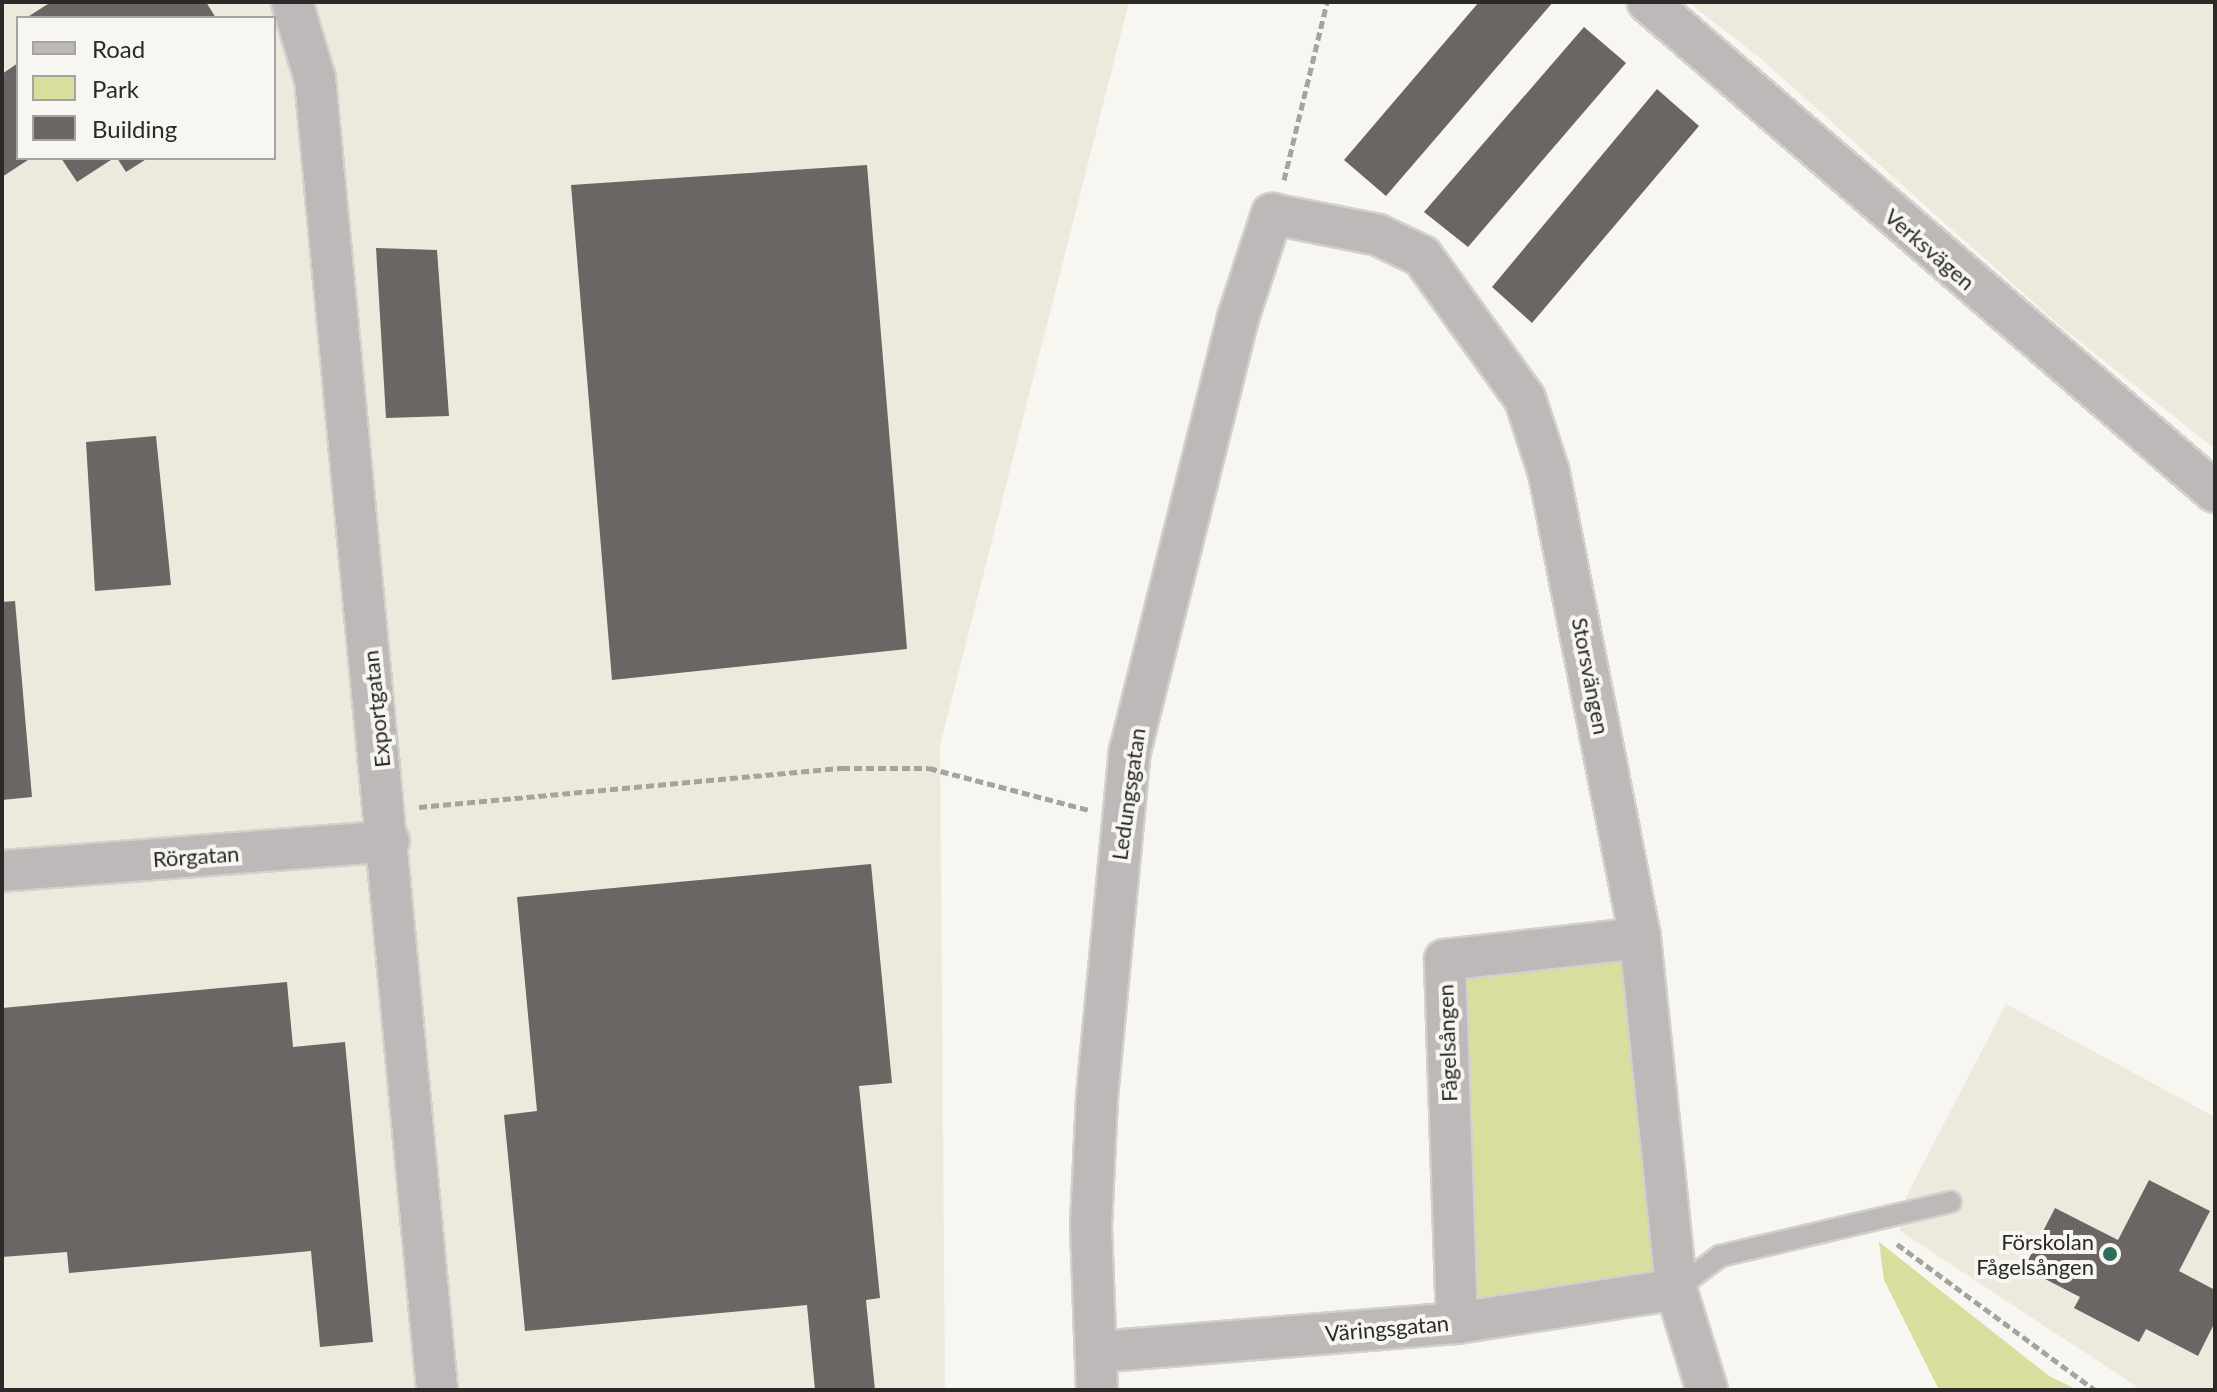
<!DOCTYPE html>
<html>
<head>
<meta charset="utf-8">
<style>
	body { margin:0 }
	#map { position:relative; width:2217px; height:1392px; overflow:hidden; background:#f7f6f0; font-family:Lato,sans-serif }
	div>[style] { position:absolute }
	.built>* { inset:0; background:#edeadd }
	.green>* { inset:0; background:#d8de9e }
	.building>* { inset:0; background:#6b6564 }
	.path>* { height:5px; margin-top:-2.5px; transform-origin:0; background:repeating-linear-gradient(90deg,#a4a39e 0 8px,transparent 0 12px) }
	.roads { filter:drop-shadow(2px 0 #d2d1cc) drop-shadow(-2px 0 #d2d1cc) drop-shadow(0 2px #d2d1cc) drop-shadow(0 -2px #d2d1cc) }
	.lane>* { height:20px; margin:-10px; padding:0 10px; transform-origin:10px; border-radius:10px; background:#bcb9b8 }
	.street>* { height:40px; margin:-20px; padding:0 20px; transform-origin:20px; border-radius:20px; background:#bcb9b8 }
	.dots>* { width:22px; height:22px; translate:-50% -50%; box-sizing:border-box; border:4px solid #f7f6f0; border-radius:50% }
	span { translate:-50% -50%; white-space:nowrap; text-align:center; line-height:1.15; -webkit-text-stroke:8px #f7f6f0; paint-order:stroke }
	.street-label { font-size:22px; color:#2b2a28 }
	.poi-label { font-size:22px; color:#2b2a28 }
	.right { translate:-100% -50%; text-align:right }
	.frame { position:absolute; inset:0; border:4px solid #2b2a28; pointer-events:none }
	.legend { position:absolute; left:16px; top:16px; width:260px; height:144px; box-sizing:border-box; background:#f7f6f0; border:2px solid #a5a4a0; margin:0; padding:10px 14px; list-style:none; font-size:24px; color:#2b2a28 }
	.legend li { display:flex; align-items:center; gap:16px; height:40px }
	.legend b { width:40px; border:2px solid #a5a4a0 }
</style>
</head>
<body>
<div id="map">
	<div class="built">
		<i style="clip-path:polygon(evenodd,2px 2px,1129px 2px,940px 745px,945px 1390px,2px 1390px,2px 2px,18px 18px,274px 18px,274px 158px,18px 158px,18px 18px)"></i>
		<i style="clip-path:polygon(1688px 2px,2215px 2px,2215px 449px,2059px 325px,1760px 58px)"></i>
		<i style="clip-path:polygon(2006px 1004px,2215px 1117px,2215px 1390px,2142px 1390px,1900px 1231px,1906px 1197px)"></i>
	</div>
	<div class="green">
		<i style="clip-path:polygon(1640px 938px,1676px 1289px,1457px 1323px,1445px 960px)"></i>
		<i style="clip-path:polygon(1879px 1242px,2049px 1376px,2078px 1390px,1939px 1390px,1884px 1280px)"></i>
	</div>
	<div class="building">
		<i style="clip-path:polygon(51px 2px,206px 2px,216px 18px,26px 18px)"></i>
		<i style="clip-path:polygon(1479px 2px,1553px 2px,1386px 196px,1344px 160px)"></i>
		<i style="clip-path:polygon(1584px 27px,1626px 63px,1468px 247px,1424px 212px)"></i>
		<i style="clip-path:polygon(18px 63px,18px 158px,31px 158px,2px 177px,2px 74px)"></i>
		<i style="clip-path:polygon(1657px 89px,1699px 126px,1532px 323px,1492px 287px)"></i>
		<i style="clip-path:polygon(61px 158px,114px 158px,77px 182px)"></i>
		<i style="clip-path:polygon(117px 158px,148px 158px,126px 172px)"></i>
		<i style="clip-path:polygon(867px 165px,907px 649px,612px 680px,571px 185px)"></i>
		<i style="clip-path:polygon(376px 248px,437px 250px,449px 416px,386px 418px)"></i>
		<i style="clip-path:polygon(156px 436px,171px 585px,95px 591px,86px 442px)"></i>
		<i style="clip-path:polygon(15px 601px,32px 797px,2px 800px,2px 602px)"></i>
		<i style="clip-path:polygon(871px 864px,892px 1083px,859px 1086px,880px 1298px,866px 1300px,875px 1390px,815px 1390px,807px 1305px,525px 1331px,504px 1115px,537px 1111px,517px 897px)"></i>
		<i style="clip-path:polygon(287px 982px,293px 1047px,345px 1042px,373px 1342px,320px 1347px,311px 1251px,69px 1273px,67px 1252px,2px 1257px,2px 1008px)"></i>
		<i style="clip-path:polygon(2149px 1180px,2210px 1211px,2179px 1271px,2215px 1290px,2215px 1322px,2198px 1356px,2146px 1329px,2139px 1342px,2074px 1308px,2080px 1297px,2024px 1268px,2055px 1208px,2118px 1240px)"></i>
	</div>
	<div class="path">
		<i style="left:1284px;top:180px;width:183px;rotate:-76.4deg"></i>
		<i style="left:419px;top:807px;width:425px;rotate:-5.3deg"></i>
		<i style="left:842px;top:768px;width:87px"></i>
		<i style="left:929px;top:768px;width:165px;rotate:14.7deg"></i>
		<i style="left:1897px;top:1244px;width:246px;rotate:36.4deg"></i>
	</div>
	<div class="roads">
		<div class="lane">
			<i style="left:1676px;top:1289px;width:55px;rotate:-36.9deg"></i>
			<i style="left:1720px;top:1256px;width:237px;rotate:-13.2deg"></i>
		</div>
		<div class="street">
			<i style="left:292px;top:2px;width:80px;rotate:73.4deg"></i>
			<i style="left:315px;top:79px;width:1317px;rotate:84.68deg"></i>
			<i style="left:1648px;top:2px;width:749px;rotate:40.83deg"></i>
			<i style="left:2px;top:871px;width:388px;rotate:-4.4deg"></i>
			<i style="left:1457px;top:1323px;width:363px;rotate:-91.9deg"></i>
			<i style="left:1445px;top:960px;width:196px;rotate:-6.4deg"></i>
			<i style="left:1096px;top:1352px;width:362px;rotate:-4.6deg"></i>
			<i style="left:1457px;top:1323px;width:222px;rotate:-8.8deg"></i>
			<i style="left:1097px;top:1390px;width:165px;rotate:-92.1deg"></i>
			<i style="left:1091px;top:1225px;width:128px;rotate:-87.3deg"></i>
			<i style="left:1097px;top:1097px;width:348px;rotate:-84.6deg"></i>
			<i style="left:1130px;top:751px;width:443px;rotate:-76deg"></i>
			<i style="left:1237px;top:321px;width:113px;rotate:-71.9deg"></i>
			<i style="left:1272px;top:214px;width:108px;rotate:11.2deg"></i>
			<i style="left:1378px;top:235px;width:49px;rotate:25.5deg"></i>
			<i style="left:1422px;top:256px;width:176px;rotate:54.2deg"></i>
			<i style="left:1525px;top:399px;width:78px;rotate:72deg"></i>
			<i style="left:1549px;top:473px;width:474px;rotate:78.9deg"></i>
			<i style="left:1640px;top:938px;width:353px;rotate:84.1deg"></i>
			<i style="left:1676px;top:1289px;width:106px;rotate:72.9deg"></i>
		</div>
	</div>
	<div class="dots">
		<i style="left:2110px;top:1254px;background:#2c6d5e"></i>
	</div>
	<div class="street-label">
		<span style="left:1930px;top:249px;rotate:41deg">Verksvägen</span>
		<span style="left:1591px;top:676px;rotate:79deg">Storsvängen</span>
		<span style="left:376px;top:709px;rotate:-96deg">Exportgatan</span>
		<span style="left:1128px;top:794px;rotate:-82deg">Ledungsgatan</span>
		<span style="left:196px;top:856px;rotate:-4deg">Rörgatan</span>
		<span style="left:1447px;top:1043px;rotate:-92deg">Fågelsången</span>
		<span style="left:1387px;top:1328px;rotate:-5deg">Väringsgatan</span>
	</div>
	<div class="poi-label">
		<span class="right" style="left:2094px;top:1254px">Förskolan<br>Fågelsången</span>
	</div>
	<div class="frame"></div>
	<ul class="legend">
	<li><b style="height:10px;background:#bcb9b8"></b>Road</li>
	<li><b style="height:22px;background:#d8de9e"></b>Park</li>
	<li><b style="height:22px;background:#6b6564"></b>Building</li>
	</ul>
</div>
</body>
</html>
